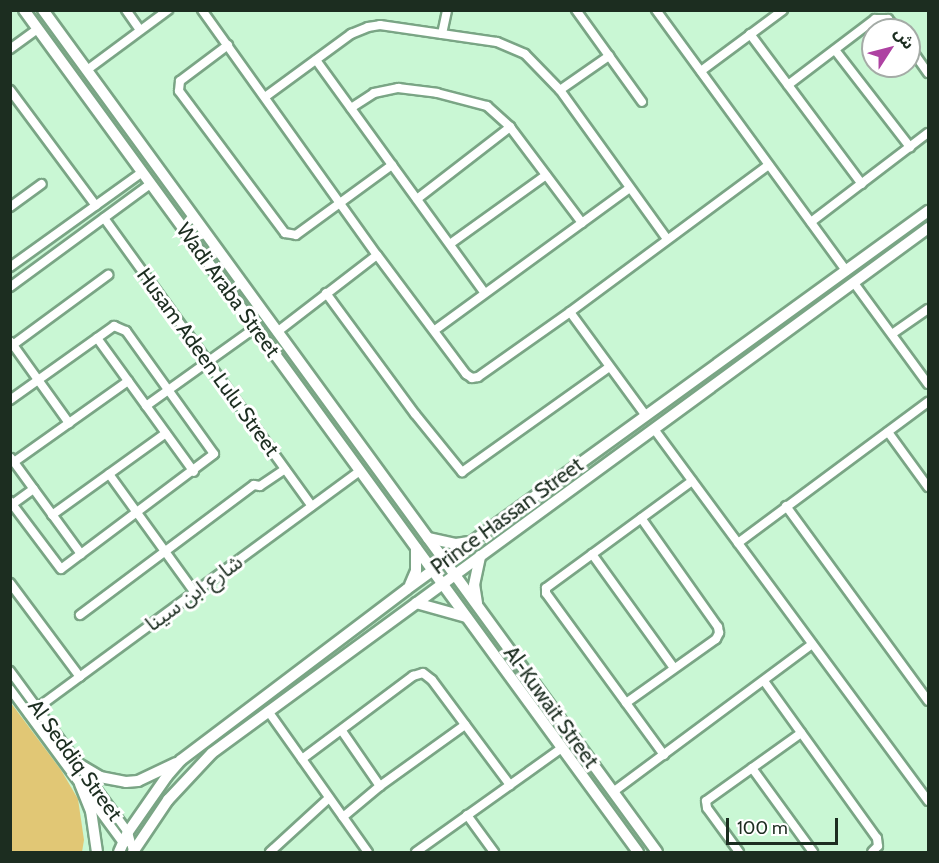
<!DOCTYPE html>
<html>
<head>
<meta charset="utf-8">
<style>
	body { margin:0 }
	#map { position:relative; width:939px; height:863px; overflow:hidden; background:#c9f7d4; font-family:Cabin,"Noto Sans Arabic",sans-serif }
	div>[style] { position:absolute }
	.green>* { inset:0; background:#e1c775 }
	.roads { filter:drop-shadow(2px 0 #7aa585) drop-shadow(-2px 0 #7aa585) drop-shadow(0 2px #7aa585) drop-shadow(0 -2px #7aa585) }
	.minor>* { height:8px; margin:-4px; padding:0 4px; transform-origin:4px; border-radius:4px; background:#fff }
	.major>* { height:10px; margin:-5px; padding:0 5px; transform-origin:5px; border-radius:5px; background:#fff }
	span { translate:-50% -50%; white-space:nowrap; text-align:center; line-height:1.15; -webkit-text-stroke:6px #fff; paint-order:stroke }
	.street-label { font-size:21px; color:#1c2d20 }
	.frame { position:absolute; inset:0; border:12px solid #1c2d20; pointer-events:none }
	.north { position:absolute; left:861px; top:18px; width:60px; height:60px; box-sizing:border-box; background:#fff; border:2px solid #a4aba6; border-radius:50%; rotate:54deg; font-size:16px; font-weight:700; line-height:24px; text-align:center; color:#1c2d20 }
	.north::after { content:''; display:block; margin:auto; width:21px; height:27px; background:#ae42a2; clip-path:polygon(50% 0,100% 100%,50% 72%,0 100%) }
	.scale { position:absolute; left:726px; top:818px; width:112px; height:27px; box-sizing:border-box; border:3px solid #1c2d20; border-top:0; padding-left:8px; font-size:18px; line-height:21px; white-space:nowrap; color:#1c2d20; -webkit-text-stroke:4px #fff; paint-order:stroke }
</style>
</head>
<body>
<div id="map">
	<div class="green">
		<i style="clip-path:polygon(11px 703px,61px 770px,78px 799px,84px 840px,82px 852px,11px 852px)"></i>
	</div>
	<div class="roads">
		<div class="minor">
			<i style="left:126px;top:10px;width:24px;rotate:55deg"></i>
			<i style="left:202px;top:10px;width:301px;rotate:54.5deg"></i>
			<i style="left:377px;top:255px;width:149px;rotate:53.2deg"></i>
			<i style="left:466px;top:374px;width:7px;rotate:34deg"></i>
			<i style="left:472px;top:378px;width:6px;rotate:-9deg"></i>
			<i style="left:478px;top:377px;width:113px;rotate:-35.2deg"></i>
			<i style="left:570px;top:312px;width:247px;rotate:-36.5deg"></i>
			<i style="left:576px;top:10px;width:113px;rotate:54.3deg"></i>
			<i style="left:656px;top:10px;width:323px;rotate:53.9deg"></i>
			<i style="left:442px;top:34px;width:25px;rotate:-78deg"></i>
			<i style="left:750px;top:34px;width:187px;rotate:53.3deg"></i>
			<i style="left:228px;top:45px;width:60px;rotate:143.1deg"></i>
			<i style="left:180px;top:81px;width:10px;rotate:96deg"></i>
			<i style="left:179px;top:91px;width:177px;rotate:53.3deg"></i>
			<i style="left:285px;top:233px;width:11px;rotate:10deg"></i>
			<i style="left:296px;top:235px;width:119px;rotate:-36.1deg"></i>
			<i style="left:909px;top:46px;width:33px;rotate:55deg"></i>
			<i style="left:10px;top:49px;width:34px;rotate:-36deg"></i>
			<i style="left:835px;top:50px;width:123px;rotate:52.3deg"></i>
			<i style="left:316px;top:60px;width:286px;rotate:54.1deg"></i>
			<i style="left:87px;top:70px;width:101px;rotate:-36.5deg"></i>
			<i style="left:701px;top:71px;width:102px;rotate:-36.6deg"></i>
			<i style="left:788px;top:85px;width:109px;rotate:-37.2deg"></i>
			<i style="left:875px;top:19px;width:13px"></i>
			<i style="left:888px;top:19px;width:14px;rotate:51deg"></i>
			<i style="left:10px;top:90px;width:144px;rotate:53.4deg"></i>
			<i style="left:560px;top:90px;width:60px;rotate:-34.8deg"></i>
			<i style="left:265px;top:97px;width:107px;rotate:-36.2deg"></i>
			<i style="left:351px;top:34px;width:18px;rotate:-22deg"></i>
			<i style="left:368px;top:27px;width:12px;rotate:-9deg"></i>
			<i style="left:380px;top:25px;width:118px;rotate:8.3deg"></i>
			<i style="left:497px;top:42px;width:30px;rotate:23deg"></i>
			<i style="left:525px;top:54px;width:50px;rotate:45.8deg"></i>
			<i style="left:560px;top:90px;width:183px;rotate:54.3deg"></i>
			<i style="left:351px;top:108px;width:27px;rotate:-33deg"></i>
			<i style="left:374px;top:93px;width:25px;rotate:-12deg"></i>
			<i style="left:398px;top:88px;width:39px;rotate:7deg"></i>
			<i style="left:437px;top:93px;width:52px;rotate:14.6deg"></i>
			<i style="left:487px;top:106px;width:31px;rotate:42deg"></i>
			<i style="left:510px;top:127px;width:120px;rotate:53.1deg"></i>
			<i style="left:417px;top:199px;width:118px;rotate:-37.7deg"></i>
			<i style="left:10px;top:207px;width:39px;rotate:-36deg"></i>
			<i style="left:104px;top:218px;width:355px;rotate:54.2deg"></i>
			<i style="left:811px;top:222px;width:147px;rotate:-37.3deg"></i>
			<i style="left:450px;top:244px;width:118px;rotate:-35.7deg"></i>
			<i style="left:10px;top:267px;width:163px;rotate:-35.7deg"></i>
			<i style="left:854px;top:283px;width:125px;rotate:53.8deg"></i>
			<i style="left:10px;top:287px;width:174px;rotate:-36.3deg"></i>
			<i style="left:326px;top:293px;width:150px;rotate:53.7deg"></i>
			<i style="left:415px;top:414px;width:75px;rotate:51deg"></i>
			<i style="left:462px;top:472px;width:181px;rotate:-35.5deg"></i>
			<i style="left:570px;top:312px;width:129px;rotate:53.8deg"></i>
			<i style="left:435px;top:330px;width:241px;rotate:-36.1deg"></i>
			<i style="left:277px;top:332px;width:126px;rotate:-37.6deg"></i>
			<i style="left:892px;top:334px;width:44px;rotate:-34.8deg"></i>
			<i style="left:97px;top:338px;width:165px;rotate:54.1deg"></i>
			<i style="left:11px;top:342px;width:100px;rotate:54.4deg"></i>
			<i style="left:10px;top:347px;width:122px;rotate:-36.3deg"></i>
			<i style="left:10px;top:400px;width:128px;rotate:-35.4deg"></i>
			<i style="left:114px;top:326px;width:13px;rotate:23deg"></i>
			<i style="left:126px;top:331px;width:151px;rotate:54.4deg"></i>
			<i style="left:214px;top:454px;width:191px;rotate:143.1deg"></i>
			<i style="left:61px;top:569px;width:85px;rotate:-126.9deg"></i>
			<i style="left:146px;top:406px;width:134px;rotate:-35.6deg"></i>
			<i style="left:654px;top:429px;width:462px;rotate:53.6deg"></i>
			<i style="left:888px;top:432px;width:68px;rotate:54deg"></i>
			<i style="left:11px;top:458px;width:119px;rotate:53.9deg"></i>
			<i style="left:14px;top:462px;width:140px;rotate:-35.4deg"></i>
			<i style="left:109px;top:474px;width:147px;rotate:54.1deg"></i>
			<i style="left:10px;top:506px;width:29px;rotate:-36deg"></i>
			<i style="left:786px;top:506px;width:241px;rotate:53.9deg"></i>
			<i style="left:52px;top:515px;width:140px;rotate:-35.7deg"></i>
			<i style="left:738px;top:543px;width:237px;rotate:-36.6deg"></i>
			<i style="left:592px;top:554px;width:140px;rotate:54.3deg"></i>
			<i style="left:10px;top:583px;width:117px;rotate:53.3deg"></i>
			<i style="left:80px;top:615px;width:217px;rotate:-36.8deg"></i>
			<i style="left:254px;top:485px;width:6px;rotate:9deg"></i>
			<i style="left:260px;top:486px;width:30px;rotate:-34deg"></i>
			<i style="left:10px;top:671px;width:200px;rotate:53.8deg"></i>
			<i style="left:128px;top:832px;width:20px;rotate:75deg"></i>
			<i style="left:764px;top:681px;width:193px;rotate:54.3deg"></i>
			<i style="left:877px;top:838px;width:8px;rotate:83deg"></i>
			<i style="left:878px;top:846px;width:8px;rotate:135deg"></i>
			<i style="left:10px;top:689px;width:191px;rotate:53.7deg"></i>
			<i style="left:123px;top:843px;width:4px;rotate:-14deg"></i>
			<i style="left:626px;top:703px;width:110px;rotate:-35.4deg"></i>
			<i style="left:716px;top:639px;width:7px;rotate:-63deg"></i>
			<i style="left:719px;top:633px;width:6px;rotate:-99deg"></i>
			<i style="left:718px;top:627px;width:133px;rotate:-125.2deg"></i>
			<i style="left:268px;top:711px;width:173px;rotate:54.7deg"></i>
			<i style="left:29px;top:714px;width:411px;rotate:-36.3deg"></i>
			<i style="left:342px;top:731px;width:67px;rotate:55.4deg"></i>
			<i style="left:380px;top:786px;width:105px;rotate:-35.7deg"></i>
			<i style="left:664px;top:755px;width:200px;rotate:-126.1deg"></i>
			<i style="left:546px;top:593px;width:5px;rotate:-90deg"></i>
			<i style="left:546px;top:588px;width:181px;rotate:-36.2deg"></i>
			<i style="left:302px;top:759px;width:139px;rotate:-36.8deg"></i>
			<i style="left:413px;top:676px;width:10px;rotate:-17deg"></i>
			<i style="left:423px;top:673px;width:11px;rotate:38deg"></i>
			<i style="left:432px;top:680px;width:131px;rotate:53.4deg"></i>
			<i style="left:752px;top:768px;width:104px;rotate:54deg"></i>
			<i style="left:613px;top:792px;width:248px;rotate:-36.6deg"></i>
			<i style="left:467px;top:815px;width:46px;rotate:53.9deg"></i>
			<i style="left:343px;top:817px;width:48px;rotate:-40deg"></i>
			<i style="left:270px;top:852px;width:80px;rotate:-42.5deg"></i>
			<i style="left:416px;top:852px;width:179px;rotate:-35.5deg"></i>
			<i style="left:739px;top:852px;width:54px;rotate:-126deg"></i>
			<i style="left:707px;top:808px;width:7px;rotate:-98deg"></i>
			<i style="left:706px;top:801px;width:117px;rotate:-35.6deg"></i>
		</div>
		<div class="major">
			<i style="left:24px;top:10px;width:1042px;rotate:53.9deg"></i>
			<i style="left:43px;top:10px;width:1042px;rotate:53.9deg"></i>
			<i style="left:428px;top:538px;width:29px;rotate:12deg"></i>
			<i style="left:456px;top:544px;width:13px;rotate:-9deg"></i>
			<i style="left:410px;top:585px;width:15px;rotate:-67deg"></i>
			<i style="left:416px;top:571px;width:23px;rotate:-90deg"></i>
			<i style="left:416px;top:603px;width:52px;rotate:15.6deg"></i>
			<i style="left:477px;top:603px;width:18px;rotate:-99deg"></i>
			<i style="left:474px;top:585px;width:30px;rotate:-78deg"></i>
			<i style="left:77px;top:763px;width:27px;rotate:31deg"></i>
			<i style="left:100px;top:777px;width:26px;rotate:11deg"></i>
			<i style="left:126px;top:782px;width:12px;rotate:-5deg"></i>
			<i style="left:138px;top:781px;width:42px;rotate:-25.3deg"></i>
			<i style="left:80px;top:784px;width:29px;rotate:68deg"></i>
			<i style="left:91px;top:811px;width:41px;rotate:81.7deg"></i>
			<i style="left:119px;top:852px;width:22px;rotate:-66deg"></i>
			<i style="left:128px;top:832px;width:68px;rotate:-55.1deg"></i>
			<i style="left:167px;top:776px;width:21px;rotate:-49deg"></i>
			<i style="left:181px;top:760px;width:283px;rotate:-37.1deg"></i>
			<i style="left:407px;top:589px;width:644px;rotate:-35.96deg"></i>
			<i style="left:133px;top:852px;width:63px;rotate:-56.1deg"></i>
			<i style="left:168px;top:800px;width:64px;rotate:-46.9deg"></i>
			<i style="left:212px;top:753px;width:888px;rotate:-36.25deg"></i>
		</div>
	</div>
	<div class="street-label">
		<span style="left:228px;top:290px;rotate:54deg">Wadi Araba Street</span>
		<span style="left:208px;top:362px;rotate:54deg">Husam Adeen Lulu Street</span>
		<span style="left:507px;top:516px;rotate:-36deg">Prince Hassan Street</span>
		<span style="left:194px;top:593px;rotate:-36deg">شارع ابن سينا</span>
		<span style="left:551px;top:707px;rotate:54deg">Al-Kuwait Street</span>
		<span style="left:75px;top:760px;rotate:54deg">Al Seddiq Street</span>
	</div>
	<div class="frame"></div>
	<div class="north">ش</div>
	<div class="scale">100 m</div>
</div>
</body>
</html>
